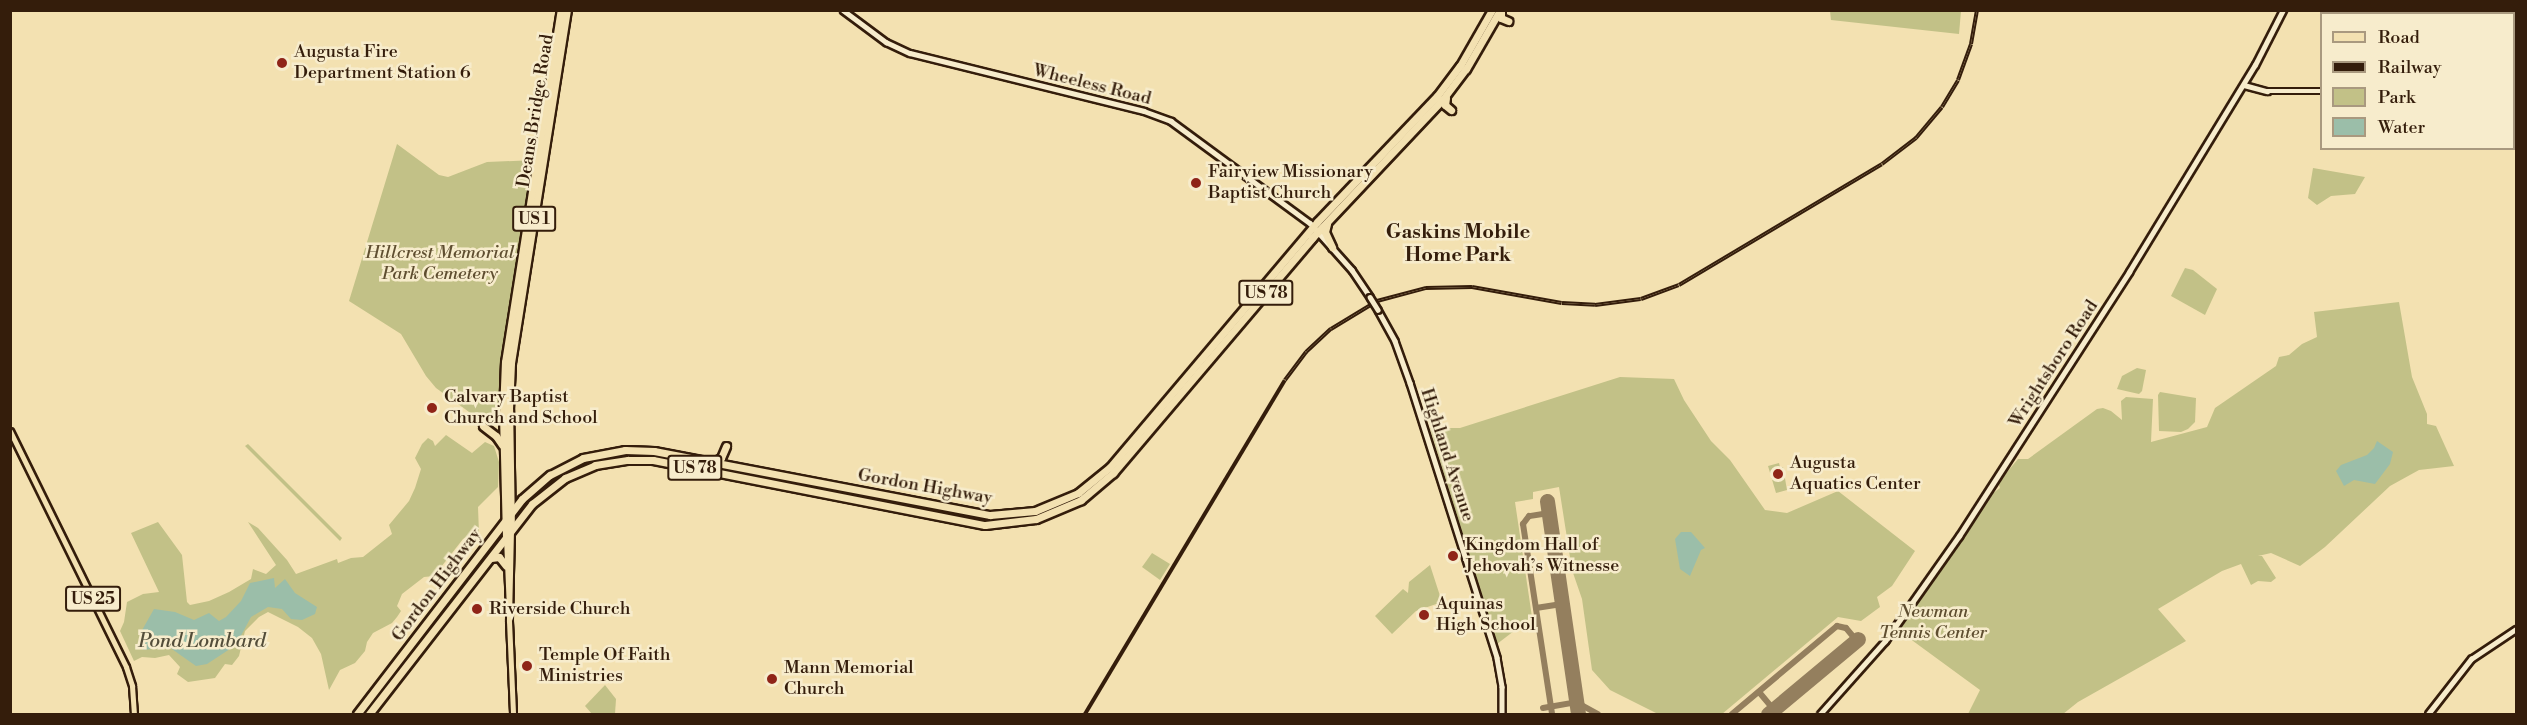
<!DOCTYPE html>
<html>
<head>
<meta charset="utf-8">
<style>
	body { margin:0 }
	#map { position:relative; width:2527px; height:725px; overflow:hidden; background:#f3e1b1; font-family:"Libre Bodoni",serif }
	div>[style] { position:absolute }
	.green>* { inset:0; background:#c2c187 }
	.water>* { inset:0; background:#9bbea9 }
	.taxiway>* { height:6px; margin:-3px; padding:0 3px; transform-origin:3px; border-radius:3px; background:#947f5e }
	.runway>* { height:15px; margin:-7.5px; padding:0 7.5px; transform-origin:7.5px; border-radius:7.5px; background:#947f5e }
	.roads { filter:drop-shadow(2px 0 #341d0b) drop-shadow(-2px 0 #341d0b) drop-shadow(0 2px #341d0b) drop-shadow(0 -2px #341d0b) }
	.secondary>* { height:4.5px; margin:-2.25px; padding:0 2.25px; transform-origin:2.25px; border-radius:2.25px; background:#f7eccc }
	.primary>* { height:5px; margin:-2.5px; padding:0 2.5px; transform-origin:2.5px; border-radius:2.5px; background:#f3e1b1 }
	.highway>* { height:7px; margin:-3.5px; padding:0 3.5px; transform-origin:3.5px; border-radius:3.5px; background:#f3e1b1 }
	.rail>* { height:4px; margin-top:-2px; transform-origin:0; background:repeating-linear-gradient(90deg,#f7eccc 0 4.5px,#341d0b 0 9px); box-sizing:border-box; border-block:2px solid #341d0b }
	.bridges { filter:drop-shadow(2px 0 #341d0b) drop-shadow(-2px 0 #341d0b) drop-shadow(0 2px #341d0b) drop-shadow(0 -2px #341d0b) }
	.secondary-bridge>* { height:4.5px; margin:-2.25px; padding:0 2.25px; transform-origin:2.25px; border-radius:2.25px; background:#f7eccc }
	.dots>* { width:16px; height:16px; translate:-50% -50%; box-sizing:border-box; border:3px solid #f7eccc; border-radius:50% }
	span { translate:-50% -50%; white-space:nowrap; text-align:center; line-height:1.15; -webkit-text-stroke:5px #f7eccc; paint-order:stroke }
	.shield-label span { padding:2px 4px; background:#f7eccc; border:2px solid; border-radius:4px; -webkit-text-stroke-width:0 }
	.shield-label { font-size:16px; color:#341d0b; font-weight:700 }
	.poi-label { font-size:18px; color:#341d0b }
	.left { translate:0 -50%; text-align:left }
	.street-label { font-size:18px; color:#341d0b }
	.park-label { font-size:18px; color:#5f4e30; font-style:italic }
	.neighbourhood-label { font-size:20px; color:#341d0b; font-weight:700 }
	.water-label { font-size:20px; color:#534d3a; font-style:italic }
	.frame { position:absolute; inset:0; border:12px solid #341d0b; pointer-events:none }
	.legend { position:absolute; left:2320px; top:12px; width:195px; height:138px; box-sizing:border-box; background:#f7eccc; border:2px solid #a9997f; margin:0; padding:8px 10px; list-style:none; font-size:18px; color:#341d0b }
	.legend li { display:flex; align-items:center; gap:12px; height:30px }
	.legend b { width:30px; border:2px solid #a9997f }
</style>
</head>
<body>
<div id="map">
	<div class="green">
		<i style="clip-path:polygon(1830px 11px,1830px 10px,1961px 11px,1959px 34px,1831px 20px)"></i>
		<i style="clip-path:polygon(397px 144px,439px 175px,448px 177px,487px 162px,535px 160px,499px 376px,499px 413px,487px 425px,436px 388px,426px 376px,401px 334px,349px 301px)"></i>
		<i style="clip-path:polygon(2313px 168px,2365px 177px,2355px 194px,2331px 196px,2317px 205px,2308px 198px)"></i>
		<i style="clip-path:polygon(2185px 268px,2193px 270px,2217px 289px,2205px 315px,2171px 296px)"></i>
		<i style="clip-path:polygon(2399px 302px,2412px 377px,2427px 414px,2427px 424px,2436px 426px,2454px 466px,2419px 470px,2390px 486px,2325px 547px,2300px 566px,2271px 553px,2258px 556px,2262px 556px,2276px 578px,2271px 582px,2258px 581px,2251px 585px,2241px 564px,2222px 571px,2158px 609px,2186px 641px,2078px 702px,2063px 714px,1968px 714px,1980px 690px,1898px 630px,1955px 551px,1989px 496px,2000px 488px,1999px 485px,2003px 477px,2018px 459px,2028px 459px,2097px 409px,2103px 408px,2111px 411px,2122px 420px,2121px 401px,2126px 397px,2153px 399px,2151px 442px,2207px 427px,2215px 408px,2276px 366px,2279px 357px,2289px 355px,2302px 344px,2317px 337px,2314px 312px)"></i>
		<i style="clip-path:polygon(2137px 368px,2146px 370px,2142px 391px,2139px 394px,2117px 389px,2122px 376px)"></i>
		<i style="clip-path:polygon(1620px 377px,1674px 379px,1684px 400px,1711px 441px,1730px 460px,1765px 510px,1787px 513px,1838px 491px,1915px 551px,1892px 586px,1877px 597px,1880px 607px,1861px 621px,1838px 617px,1722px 714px,1658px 714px,1610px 690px,1592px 670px,1582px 599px,1572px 570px,1559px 487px,1533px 492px,1533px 499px,1515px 502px,1532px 617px,1497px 644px,1430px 428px,1460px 428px)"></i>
		<i style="clip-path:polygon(2160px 392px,2196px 398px,2195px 422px,2188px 429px,2181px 432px,2159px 431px,2158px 395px)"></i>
		<i style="clip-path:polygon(446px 435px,472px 453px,485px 442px,494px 446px,499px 462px,498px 487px,478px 507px,479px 533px,476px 538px,469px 535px,463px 539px,434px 576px,424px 577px,402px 594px,397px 606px,401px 611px,397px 617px,392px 623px,373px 633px,367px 642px,365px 651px,355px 663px,340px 670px,329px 690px,321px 654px,312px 638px,298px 627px,268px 612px,259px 617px,245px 631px,239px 656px,232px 665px,225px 664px,215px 678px,188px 682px,177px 674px,180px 667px,169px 655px,155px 658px,142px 657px,134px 661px,120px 631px,124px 622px,127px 602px,143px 594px,159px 592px,131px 533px,158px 522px,182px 555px,187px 602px,190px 605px,209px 601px,229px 592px,251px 579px,253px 569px,266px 574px,276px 565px,248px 522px,258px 528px,287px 560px,296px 574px,337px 559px,338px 563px,351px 558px,363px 557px,392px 534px,389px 525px,409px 501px,415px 488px,421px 469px,415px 458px,422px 444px,428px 438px,433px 441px,435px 446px)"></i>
		<i style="clip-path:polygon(248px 444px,342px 538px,340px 541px,245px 446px)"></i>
		<i style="clip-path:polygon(1779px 463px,1780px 467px,1783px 467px,1787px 490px,1776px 493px,1768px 466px)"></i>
		<i style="clip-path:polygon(1152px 553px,1170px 564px,1160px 580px,1142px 567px)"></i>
		<i style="clip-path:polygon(1430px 565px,1442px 602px,1416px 611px,1392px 634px,1375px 616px,1403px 589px,1408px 593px,1409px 582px)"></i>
		<i style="clip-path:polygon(605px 685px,616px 699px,615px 714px,592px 714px,585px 706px)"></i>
	</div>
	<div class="water">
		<i style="clip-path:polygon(2377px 441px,2393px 452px,2390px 464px,2375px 484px,2354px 480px,2344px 486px,2336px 471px,2341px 465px,2367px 455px,2374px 448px)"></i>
		<i style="clip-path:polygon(1681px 532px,1691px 532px,1705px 548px,1701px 550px,1690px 576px,1680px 569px,1675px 539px)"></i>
		<i style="clip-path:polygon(274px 578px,275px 588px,285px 579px,295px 593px,317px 607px,315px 614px,302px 620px,291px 619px,282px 609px,268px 607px,251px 617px,236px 645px,207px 664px,196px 666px,169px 647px,143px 650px,141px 632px,154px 609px,175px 612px,194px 620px,209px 613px,219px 621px,226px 617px,241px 601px,250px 583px)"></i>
	</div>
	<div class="taxiway">
		<i style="left:1549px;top:513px;width:20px;rotate:171deg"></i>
		<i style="left:1529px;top:516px;width:10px;rotate:127deg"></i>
		<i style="left:1523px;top:524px;width:192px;rotate:81.3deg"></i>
		<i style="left:1536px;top:608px;width:26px;rotate:-9deg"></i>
		<i style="left:1759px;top:692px;width:23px;rotate:50deg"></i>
		<i style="left:1543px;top:708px;width:34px;rotate:-10deg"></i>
		<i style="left:1576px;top:702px;width:25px;rotate:29deg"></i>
		<i style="left:1732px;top:714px;width:137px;rotate:-40deg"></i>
		<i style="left:1837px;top:626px;width:9px;rotate:13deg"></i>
		<i style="left:1846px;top:628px;width:16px;rotate:50deg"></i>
	</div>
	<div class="runway">
		<i style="left:1547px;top:501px;width:215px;rotate:81.7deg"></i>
		<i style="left:1768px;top:714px;width:117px;rotate:-39.8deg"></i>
	</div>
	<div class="roads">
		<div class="secondary">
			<i style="left:843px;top:10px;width:54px;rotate:36.7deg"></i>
			<i style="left:886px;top:42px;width:26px;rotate:25deg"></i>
			<i style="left:910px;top:53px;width:241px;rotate:13.9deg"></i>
			<i style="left:1144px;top:111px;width:29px;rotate:20deg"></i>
			<i style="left:1171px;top:121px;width:172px;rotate:36.3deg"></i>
			<i style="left:1310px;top:223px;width:63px;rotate:48.2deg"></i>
			<i style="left:1352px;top:270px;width:32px;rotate:56deg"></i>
			<i style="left:2244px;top:85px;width:24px;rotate:15deg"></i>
			<i style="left:2267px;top:91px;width:55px"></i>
			<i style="left:2514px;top:118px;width:2px"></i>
			<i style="left:1378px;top:310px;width:35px;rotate:61deg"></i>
			<i style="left:1395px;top:341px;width:45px;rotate:70.3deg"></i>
			<i style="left:1410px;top:383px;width:288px;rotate:72.4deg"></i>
			<i style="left:1497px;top:658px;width:29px;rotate:80deg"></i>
			<i style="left:1502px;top:687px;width:27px;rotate:90deg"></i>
			<i style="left:1820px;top:714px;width:98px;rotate:-48.3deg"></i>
			<i style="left:1885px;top:641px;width:128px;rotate:-54.8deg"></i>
			<i style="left:1959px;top:536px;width:314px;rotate:-57.2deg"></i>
			<i style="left:2129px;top:272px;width:242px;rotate:-58.7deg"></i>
			<i style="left:2255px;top:65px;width:62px;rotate:-63deg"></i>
			<i style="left:2428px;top:714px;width:70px;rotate:-52deg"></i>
			<i style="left:2471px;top:659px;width:54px;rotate:-33.7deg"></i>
		</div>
		<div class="primary">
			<i style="left:10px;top:431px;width:263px;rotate:63.8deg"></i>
			<i style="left:126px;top:667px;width:20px;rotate:72deg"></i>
			<i style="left:132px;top:686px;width:28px;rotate:86deg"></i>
			<i style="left:511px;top:530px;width:91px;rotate:91.3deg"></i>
			<i style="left:509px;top:621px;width:93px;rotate:87.5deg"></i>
			<i style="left:506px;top:538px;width:71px;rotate:87.6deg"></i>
		</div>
		<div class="highway">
			<i style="left:1501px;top:11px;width:7px;rotate:90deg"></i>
			<i style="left:1501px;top:18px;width:8px;rotate:23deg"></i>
			<i style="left:1446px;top:98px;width:7px;rotate:98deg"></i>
			<i style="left:1445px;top:105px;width:8px;rotate:40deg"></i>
			<i style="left:1327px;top:224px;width:8px;rotate:104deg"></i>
			<i style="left:1325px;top:232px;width:17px;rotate:65deg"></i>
			<i style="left:483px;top:426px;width:16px;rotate:38deg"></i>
			<i style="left:496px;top:436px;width:11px;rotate:56deg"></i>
			<i style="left:714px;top:462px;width:8px;rotate:-30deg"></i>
			<i style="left:721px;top:458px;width:13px;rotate:-67deg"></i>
			<i style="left:511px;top:530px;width:121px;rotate:-90.9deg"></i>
			<i style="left:509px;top:409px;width:46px;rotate:-87.5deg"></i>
			<i style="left:511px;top:363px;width:357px;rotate:-81deg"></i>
			<i style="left:506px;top:537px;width:124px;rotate:-91.4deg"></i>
			<i style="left:503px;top:413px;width:51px;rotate:-87.8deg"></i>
			<i style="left:505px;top:362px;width:356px;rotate:-81deg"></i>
			<i style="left:491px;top:558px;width:8px;rotate:-7deg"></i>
			<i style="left:499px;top:557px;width:11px;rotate:52deg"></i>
			<i style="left:357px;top:714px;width:271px;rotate:-52.5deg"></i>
			<i style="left:522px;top:499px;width:37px;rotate:-41deg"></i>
			<i style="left:550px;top:475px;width:37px;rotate:-27deg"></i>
			<i style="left:583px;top:458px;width:43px;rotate:-10.8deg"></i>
			<i style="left:625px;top:450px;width:29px;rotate:2deg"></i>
			<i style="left:654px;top:451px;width:342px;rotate:10.8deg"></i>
			<i style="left:990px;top:515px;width:45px;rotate:-5.1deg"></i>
			<i style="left:1035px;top:511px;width:47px;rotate:-22.7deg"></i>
			<i style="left:1078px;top:493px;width:41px;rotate:-39.1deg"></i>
			<i style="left:1110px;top:467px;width:321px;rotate:-49.8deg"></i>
			<i style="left:1317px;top:222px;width:174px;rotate:-46.4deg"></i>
			<i style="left:1437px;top:96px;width:38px;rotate:-53deg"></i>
			<i style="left:1460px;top:66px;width:64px;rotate:-60.3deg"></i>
			<i style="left:369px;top:714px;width:266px;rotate:-52.2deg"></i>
			<i style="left:532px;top:504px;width:42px;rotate:-38.2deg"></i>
			<i style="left:565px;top:478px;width:33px;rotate:-23deg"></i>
			<i style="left:595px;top:465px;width:33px;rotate:-9deg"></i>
			<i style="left:628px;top:460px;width:25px"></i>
			<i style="left:653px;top:460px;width:338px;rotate:11.1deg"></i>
			<i style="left:985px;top:525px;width:51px;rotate:-6.7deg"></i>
			<i style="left:1036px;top:519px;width:49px;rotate:-22.9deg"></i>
			<i style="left:1081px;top:500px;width:42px;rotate:-40.2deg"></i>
			<i style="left:1113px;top:473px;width:308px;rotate:-49.7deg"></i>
			<i style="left:1312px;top:238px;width:191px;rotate:-46.7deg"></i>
			<i style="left:1443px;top:99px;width:38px;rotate:-53deg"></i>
			<i style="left:1466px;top:69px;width:68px;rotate:-60deg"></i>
		</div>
	</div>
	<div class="rail">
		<i style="left:1085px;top:714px;width:389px;rotate:-59.1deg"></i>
		<i style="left:1285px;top:380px;width:35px;rotate:-53deg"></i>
		<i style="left:1306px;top:352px;width:34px;rotate:-43deg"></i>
		<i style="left:1331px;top:329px;width:54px;rotate:-31.3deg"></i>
		<i style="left:1377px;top:301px;width:51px;rotate:-14.9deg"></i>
		<i style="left:1426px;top:288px;width:46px;rotate:-1.2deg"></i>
		<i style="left:1472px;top:287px;width:91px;rotate:10.1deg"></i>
		<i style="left:1562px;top:303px;width:33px;rotate:3deg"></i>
		<i style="left:1595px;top:305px;width:46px;rotate:-7.4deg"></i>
		<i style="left:1641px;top:299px;width:40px;rotate:-20.2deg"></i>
		<i style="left:1679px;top:285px;width:236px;rotate:-30.8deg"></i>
		<i style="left:1882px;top:164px;width:43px;rotate:-37.4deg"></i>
		<i style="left:1916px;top:138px;width:40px;rotate:-50deg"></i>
		<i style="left:1942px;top:107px;width:31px;rotate:-59deg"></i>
		<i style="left:1958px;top:80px;width:38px;rotate:-70deg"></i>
		<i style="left:1971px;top:44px;width:35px;rotate:-80deg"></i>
	</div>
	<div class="bridges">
		<div class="secondary-bridge">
			<i style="left:1370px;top:297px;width:15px;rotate:58deg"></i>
		</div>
	</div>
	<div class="dots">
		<i style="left:282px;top:63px;background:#8f2418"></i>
		<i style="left:1196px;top:183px;background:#8f2418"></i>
		<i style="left:432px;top:408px;background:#8f2418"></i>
		<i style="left:1778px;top:474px;background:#8f2418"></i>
		<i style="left:1453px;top:556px;background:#8f2418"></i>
		<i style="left:477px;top:609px;background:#8f2418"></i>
		<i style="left:1424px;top:615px;background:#8f2418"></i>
		<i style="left:527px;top:666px;background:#8f2418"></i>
		<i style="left:772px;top:679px;background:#8f2418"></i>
	</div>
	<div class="shield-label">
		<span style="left:534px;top:219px">US 1</span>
		<span style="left:1266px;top:293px">US 78</span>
		<span style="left:695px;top:468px">US 78</span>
		<span style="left:93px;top:599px">US 25</span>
	</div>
	<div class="poi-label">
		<span class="left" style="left:294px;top:63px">Augusta Fire<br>Department Station 6</span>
		<span class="left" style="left:1208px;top:183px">Fairview Missionary<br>Baptist Church</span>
		<span class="left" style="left:444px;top:408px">Calvary Baptist<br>Church and School</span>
		<span class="left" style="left:1790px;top:474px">Augusta<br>Aquatics Center</span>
		<span class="left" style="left:1465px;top:556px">Kingdom Hall of<br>Jehovah’s Witnesse</span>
		<span class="left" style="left:1436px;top:615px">Aquinas<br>High School</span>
		<span class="left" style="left:489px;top:609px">Riverside Church</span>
		<span class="left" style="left:539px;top:666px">Temple Of Faith<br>Ministries</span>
		<span class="left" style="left:784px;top:679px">Mann Memorial<br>Church</span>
	</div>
	<div class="street-label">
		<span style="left:1092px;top:85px;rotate:14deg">Wheeless Road</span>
		<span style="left:536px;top:111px;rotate:-81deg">Deans Bridge Road</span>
		<span style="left:2054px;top:364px;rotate:-57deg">Wrightsboro Road</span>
		<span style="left:1447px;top:455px;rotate:72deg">Highland Avenue</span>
		<span style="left:925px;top:487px;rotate:10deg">Gordon Highway</span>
		<span style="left:437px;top:585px;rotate:-53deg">Gordon Highway</span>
	</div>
	<div class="park-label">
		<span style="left:440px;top:264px">Hillcrest Memorial<br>Park Cemetery</span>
		<span style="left:1933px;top:623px">Newman<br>Tennis Center</span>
	</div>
	<div class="neighbourhood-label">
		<span style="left:1458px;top:244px">Gaskins Mobile<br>Home Park</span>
	</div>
	<div class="water-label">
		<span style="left:202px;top:641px">Pond Lombard</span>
	</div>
	<div class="frame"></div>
	<ul class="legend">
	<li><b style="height:8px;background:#f3e1b1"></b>Road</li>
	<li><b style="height:8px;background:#341d0b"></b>Railway</li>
	<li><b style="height:16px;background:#c2c187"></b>Park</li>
	<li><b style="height:16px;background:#9bbea9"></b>Water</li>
	</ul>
</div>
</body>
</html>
